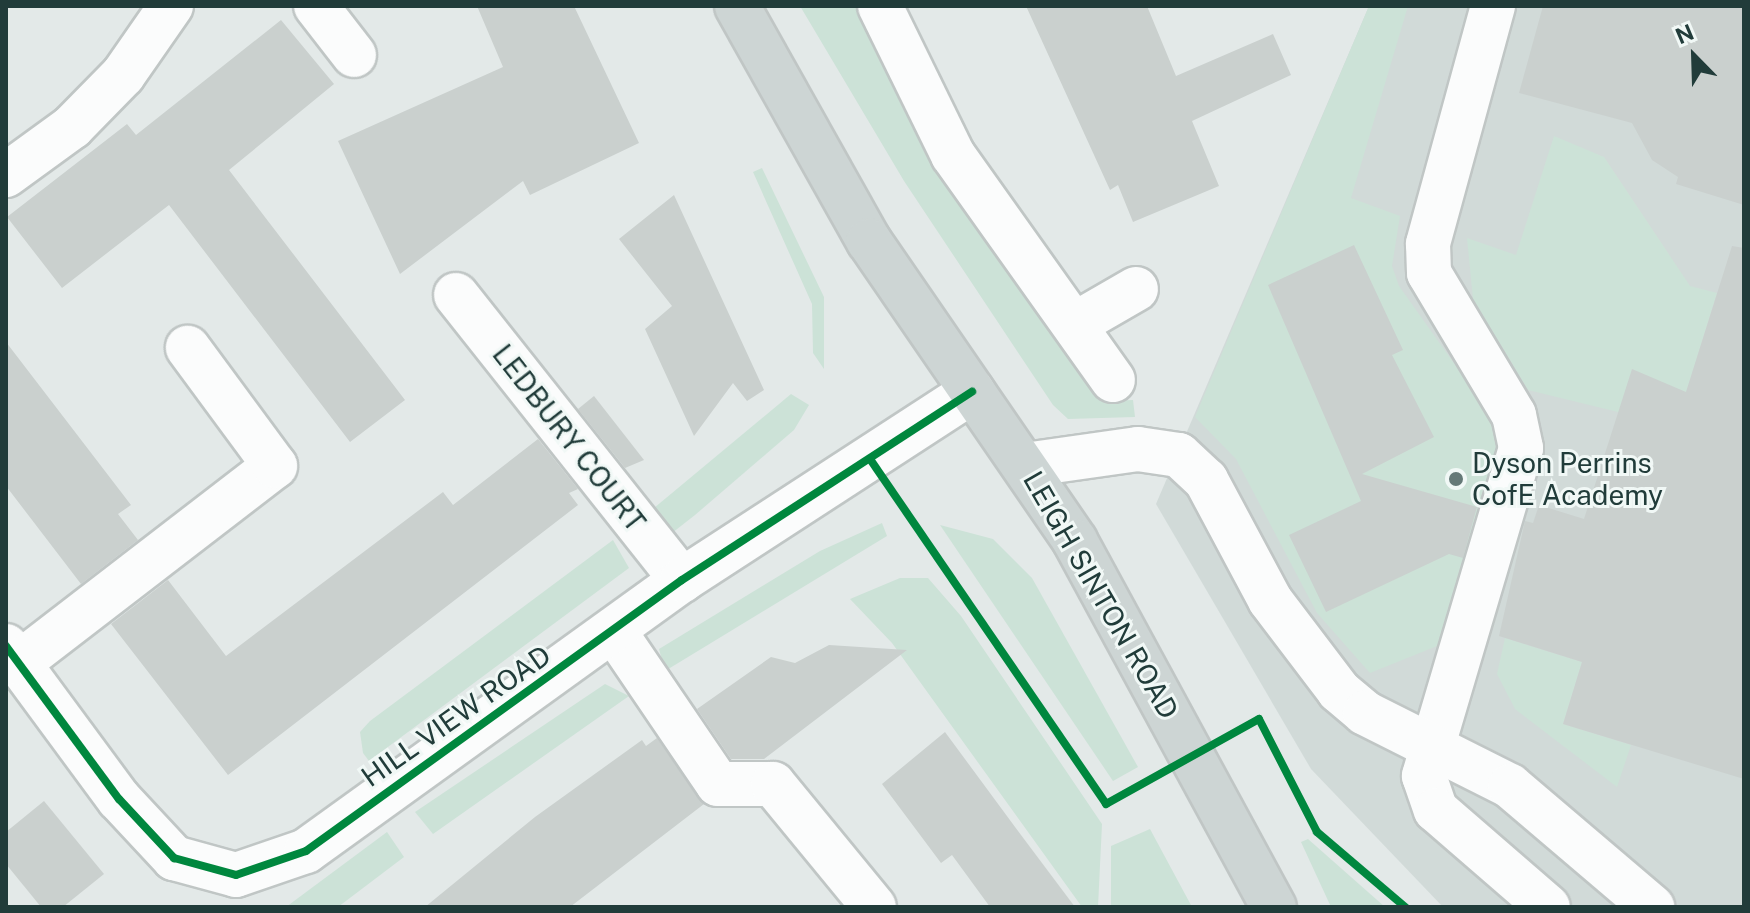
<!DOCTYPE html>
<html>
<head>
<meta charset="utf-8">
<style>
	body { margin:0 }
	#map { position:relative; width:1750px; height:913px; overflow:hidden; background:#e3e9e8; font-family:"Public Sans",sans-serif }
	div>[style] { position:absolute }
	.built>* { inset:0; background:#d1dad8 }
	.green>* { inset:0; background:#cce2d7 }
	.building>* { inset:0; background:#cad0ce }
	.roads { filter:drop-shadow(2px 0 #c0c6c5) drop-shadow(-2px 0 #c0c6c5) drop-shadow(0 2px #c0c6c5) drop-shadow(0 -2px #c0c6c5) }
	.minor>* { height:44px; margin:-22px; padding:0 22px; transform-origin:22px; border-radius:22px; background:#fbfcfc }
	.major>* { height:44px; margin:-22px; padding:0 22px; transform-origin:22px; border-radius:22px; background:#cdd5d4 }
	.cycleway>* { height:8px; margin:-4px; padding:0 4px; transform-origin:4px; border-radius:4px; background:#00873e }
	.dots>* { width:22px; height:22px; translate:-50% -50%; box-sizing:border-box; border:4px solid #f1f8f6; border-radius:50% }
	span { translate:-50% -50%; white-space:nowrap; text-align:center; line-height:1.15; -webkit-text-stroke:6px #f1f8f6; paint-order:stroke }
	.street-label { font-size:28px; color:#213c3a }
	.poi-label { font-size:28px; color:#213c3a }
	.left { translate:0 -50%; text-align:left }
	.frame { position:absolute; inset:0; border:8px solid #213c3a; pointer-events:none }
	.north { position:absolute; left:1654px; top:16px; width:80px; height:80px; -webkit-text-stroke:6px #f1f8f6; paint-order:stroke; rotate:337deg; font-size:22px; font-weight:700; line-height:32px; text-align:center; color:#213c3a }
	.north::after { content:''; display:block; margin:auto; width:28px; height:36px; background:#213c3a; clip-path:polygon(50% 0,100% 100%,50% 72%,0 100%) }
</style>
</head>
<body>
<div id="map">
	<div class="built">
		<i style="clip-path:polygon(1369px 6px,1744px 6px,1744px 907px,1443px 907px,1311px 769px,1156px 504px)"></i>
	</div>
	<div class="green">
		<i style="clip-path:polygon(800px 6px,866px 6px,1105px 401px,1133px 400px,1135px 417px,1068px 419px,1053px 405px,904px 181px)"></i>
		<i style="clip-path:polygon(1369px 6px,1408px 6px,1351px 198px,1400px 216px,1392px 266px,1399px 286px,1490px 414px,1500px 460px,1442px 644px,1370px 673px,1317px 613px,1236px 459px,1195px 417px)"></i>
		<i style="clip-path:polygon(1554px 136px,1604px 157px,1690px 286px,1717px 293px,1682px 406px,1618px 412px,1528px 390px,1473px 299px,1467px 238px,1516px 255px)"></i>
		<i style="clip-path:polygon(762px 168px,824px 297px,824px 369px,813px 353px,812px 304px,753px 172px)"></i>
		<i style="clip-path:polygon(791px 394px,809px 405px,794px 430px,695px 515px,672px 533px,648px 513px)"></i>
		<i style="clip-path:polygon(882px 523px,887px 536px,665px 671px,659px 649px,820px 551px)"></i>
		<i style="clip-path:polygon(940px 525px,993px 539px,1032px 578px,1138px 767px,1113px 781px)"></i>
		<i style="clip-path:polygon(613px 540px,629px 568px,369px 761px,363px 753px,360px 732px,370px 721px)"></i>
		<i style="clip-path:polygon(900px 578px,928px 578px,961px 616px,1102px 824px,1098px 907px,1082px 907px,892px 643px,850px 599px)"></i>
		<i style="clip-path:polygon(1505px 638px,1582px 662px,1563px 724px,1631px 745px,1617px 787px,1515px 709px,1497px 674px)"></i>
		<i style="clip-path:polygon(605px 684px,629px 696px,433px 834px,415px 812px)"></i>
		<i style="clip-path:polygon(1150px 829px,1192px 907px,1111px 907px,1111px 846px)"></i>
		<i style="clip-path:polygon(387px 832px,404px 857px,338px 907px,286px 907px)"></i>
		<i style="clip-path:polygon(1308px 839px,1385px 907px,1331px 907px,1301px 842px)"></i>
	</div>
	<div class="building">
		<i style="clip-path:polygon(477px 6px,574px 6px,639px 143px,530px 195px,523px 181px,400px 274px,338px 141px,503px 67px)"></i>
		<i style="clip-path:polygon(1026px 6px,1147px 6px,1176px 76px,1273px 34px,1291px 75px,1192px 121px,1219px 186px,1133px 222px,1118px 185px,1110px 190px)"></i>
		<i style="clip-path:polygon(1543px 6px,1744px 6px,1744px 205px,1676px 184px,1678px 177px,1652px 160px,1632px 123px,1519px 93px)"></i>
		<i style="clip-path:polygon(281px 20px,334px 84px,229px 170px,405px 400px,350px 442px,169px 205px,62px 288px,7px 217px,127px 124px,136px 135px)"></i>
		<i style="clip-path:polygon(674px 195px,764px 390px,747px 401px,733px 383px,694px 436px,645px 329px,672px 306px,619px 239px)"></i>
		<i style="clip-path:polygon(1354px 245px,1403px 350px,1392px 355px,1434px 437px,1362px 474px,1477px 507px,1463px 558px,1449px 554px,1326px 612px,1289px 535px,1361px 501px,1268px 285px)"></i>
		<i style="clip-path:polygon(1732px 246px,1744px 248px,1744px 779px,1563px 724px,1582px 662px,1499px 636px,1525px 521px,1533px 523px,1539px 505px,1584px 519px,1632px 369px,1686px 392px)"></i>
		<i style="clip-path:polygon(6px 342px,131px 505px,118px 514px,138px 540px,81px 584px,6px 486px)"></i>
		<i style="clip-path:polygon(594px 396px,644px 460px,625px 468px,578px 409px)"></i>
		<i style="clip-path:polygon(538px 439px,578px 489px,569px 493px,578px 505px,228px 775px,111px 624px,168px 580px,226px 656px,443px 492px,453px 505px)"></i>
		<i style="clip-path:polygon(829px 645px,907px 650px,764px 759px,731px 759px,697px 709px,771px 657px,795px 663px)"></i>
		<i style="clip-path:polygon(945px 732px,1021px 835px,1075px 907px,990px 907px,952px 855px,941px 863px,882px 784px)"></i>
		<i style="clip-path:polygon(657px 738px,704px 804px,570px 907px,425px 907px,535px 817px,642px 740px,646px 746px)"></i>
		<i style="clip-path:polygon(44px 801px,104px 874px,63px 907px,41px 907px,6px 864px,6px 832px)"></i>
	</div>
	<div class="roads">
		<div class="minor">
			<i style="left:316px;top:6px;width:62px;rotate:52.2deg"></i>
			<i style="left:880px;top:6px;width:166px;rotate:63.9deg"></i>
			<i style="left:953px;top:155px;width:276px;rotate:54.6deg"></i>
			<i style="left:1493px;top:6px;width:247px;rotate:105.3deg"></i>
			<i style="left:1428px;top:244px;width:29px;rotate:88deg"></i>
			<i style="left:1429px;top:273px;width:165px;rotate:59.1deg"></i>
			<i style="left:1514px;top:415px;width:34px;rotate:78deg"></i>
			<i style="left:1521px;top:448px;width:342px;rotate:106.5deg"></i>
			<i style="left:1424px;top:776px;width:36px;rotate:71deg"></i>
			<i style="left:1436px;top:810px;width:148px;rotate:40.9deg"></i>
			<i style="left:6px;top:175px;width:82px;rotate:-36deg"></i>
			<i style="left:72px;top:127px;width:73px;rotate:-45.6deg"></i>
			<i style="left:123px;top:75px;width:84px;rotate:-55.2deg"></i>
			<i style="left:456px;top:295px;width:364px;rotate:51.6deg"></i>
			<i style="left:1077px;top:323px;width:68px;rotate:-30deg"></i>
			<i style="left:1025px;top:465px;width:114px;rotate:-8.1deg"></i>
			<i style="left:1138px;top:449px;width:41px;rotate:8.3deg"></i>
			<i style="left:1179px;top:455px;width:37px;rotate:43deg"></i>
			<i style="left:1206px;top:480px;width:136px;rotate:61.9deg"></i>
			<i style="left:1270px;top:600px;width:114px;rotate:52.8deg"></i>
			<i style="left:1339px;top:691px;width:34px;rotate:40deg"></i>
			<i style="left:1365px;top:713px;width:162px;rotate:26.7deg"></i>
			<i style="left:1510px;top:786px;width:187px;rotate:40.4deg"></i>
			<i style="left:614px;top:631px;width:185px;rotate:55.8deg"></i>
			<i style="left:718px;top:784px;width:55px"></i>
			<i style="left:773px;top:784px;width:159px;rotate:50.6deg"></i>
			<i style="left:6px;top:646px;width:190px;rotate:53.6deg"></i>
			<i style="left:119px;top:799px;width:81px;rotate:47deg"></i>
			<i style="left:174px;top:858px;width:64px;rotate:15.3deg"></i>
			<i style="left:236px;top:875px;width:74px;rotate:-18.9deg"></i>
			<i style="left:306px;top:851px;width:463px;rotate:-35.8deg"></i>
			<i style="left:682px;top:580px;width:346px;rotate:-33deg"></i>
			<i style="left:19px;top:663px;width:323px;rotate:-37.6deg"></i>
			<i style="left:275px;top:466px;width:147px;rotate:-126.4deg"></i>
		</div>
		<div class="major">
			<i style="left:737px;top:6px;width:270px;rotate:60.7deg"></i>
			<i style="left:869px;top:241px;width:364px;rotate:55.5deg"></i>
			<i style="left:1075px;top:541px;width:417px;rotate:61.5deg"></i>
		</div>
	</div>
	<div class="cycleway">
		<i style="left:870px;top:459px;width:418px;rotate:55.6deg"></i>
		<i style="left:1106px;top:804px;width:175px;rotate:-29.1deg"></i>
		<i style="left:1259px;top:719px;width:127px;rotate:62.8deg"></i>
		<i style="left:1317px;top:832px;width:116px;rotate:40.4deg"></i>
		<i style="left:6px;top:646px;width:190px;rotate:53.6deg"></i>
		<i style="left:119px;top:799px;width:81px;rotate:47deg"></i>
		<i style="left:174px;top:858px;width:64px;rotate:15.3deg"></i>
		<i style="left:236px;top:875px;width:74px;rotate:-18.9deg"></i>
		<i style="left:306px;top:851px;width:463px;rotate:-35.8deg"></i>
		<i style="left:682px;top:580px;width:346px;rotate:-33deg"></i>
	</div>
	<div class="dots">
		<i style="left:1456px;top:479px;background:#657977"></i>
	</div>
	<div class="street-label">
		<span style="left:569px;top:438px;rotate:52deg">LEDBURY COURT</span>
		<span style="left:1101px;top:595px;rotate:60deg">LEIGH SINTON ROAD</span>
		<span style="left:456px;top:716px;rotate:-35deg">HILL VIEW ROAD</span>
	</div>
	<div class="poi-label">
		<span class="left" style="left:1472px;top:479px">Dyson Perrins<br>CofE Academy</span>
	</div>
	<div class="frame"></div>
	<div class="north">N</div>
</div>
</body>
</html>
